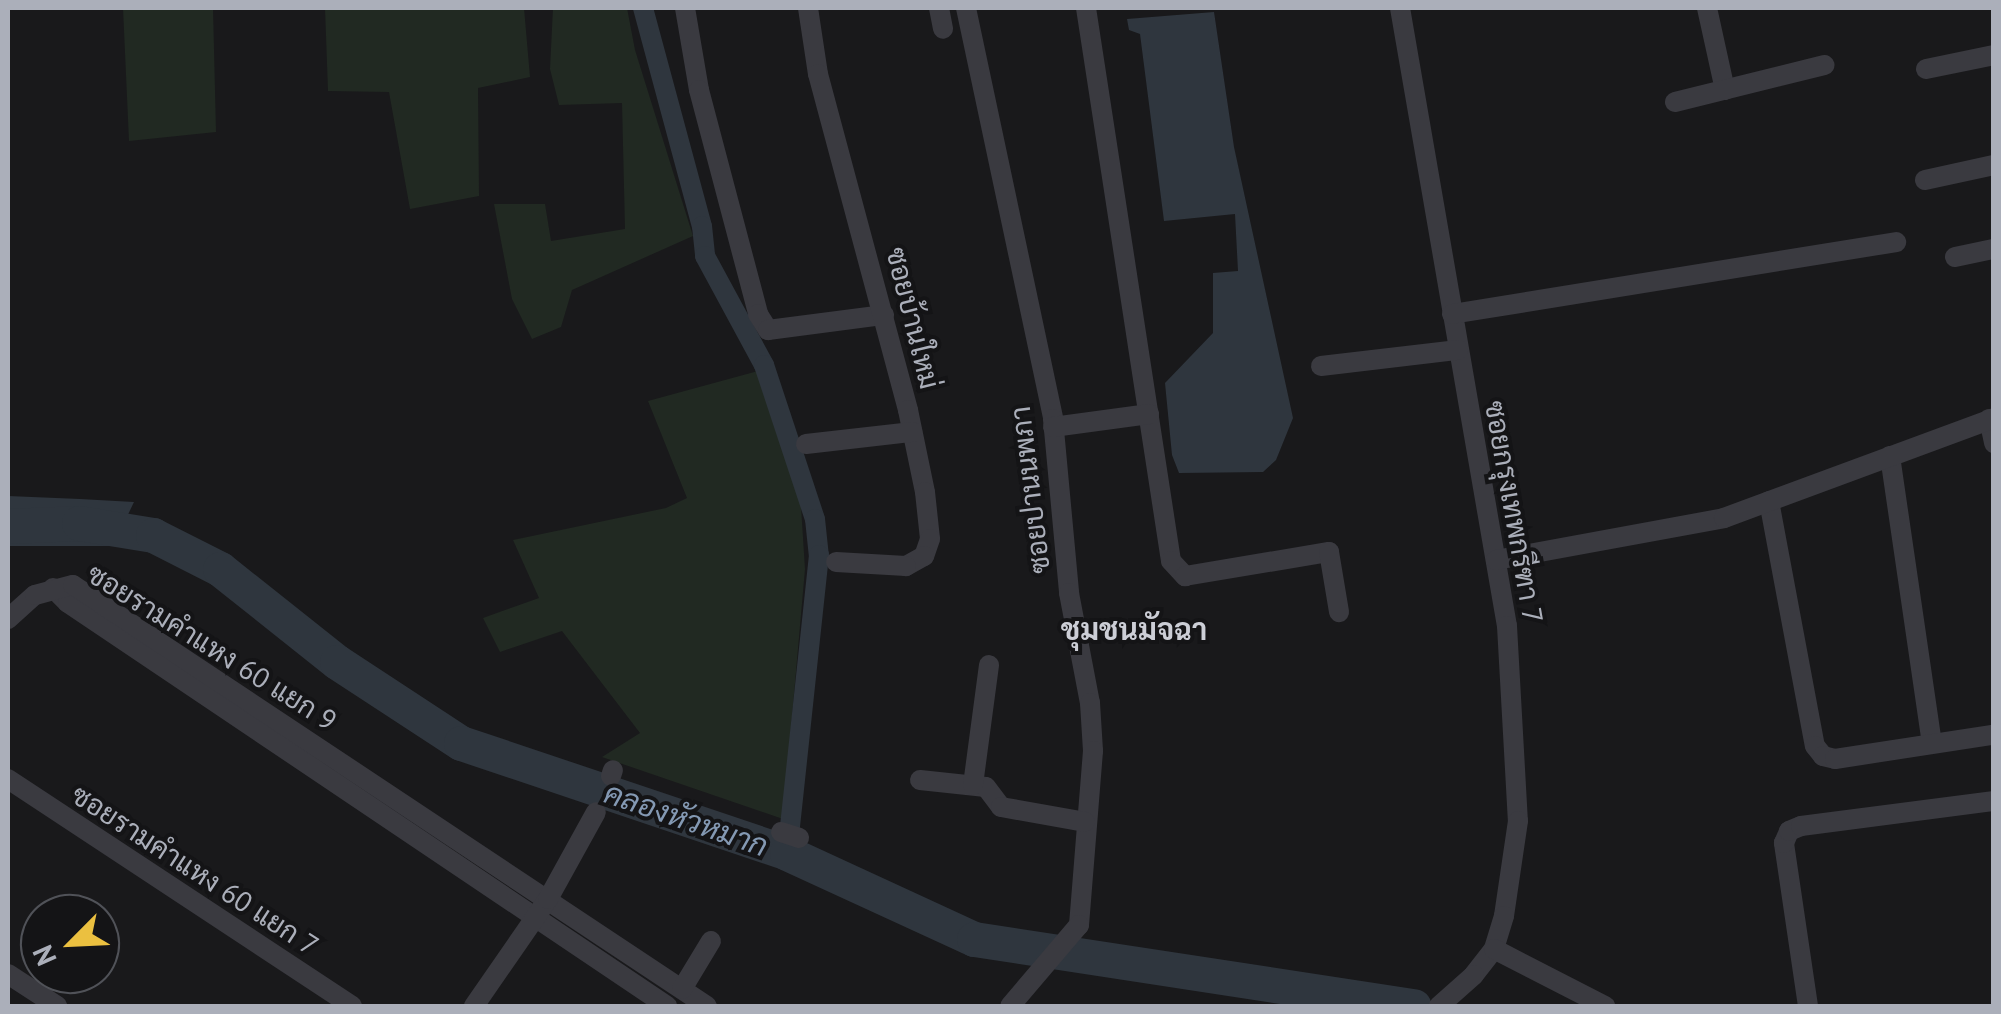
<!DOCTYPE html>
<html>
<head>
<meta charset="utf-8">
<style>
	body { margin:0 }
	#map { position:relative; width:2001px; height:1014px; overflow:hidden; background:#19191b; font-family:"PT Sans",Sarabun,sans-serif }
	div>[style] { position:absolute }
	.green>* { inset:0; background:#212922 }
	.water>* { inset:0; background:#2f363e }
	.canal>* { height:20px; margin:-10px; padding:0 10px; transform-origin:10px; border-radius:10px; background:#2f363e }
	.river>* { height:35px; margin:-17.5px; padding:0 17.5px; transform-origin:17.5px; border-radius:17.5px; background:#2f363e }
	.street>* { height:20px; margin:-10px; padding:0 10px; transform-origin:10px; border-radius:10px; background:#3a3a40 }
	span { translate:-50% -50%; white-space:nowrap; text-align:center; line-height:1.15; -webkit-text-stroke:8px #141416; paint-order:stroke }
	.street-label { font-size:28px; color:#abafba }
	.neighbourhood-label { font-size:30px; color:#ccced6; font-weight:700 }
	.water-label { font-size:30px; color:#8499b3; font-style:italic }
	.frame { position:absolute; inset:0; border:10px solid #abafba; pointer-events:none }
	.north { position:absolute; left:20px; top:894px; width:100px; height:100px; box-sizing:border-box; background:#141416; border:2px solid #505258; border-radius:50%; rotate:246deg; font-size:28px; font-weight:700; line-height:40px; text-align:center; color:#abafba }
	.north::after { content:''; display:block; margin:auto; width:35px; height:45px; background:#ebc040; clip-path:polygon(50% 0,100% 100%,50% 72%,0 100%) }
</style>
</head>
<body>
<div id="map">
	<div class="green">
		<i style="clip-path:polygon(123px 8px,213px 8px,216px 132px,129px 141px)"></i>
		<i style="clip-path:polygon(325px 8px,524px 8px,530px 77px,478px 88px,479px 196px,410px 209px,389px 92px,328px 91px)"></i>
		<i style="clip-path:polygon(553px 8px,627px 8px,635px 50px,693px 236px,572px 290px,561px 327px,532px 339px,512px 299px,494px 204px,545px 204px,551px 241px,625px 229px,622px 103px,559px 105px,550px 69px)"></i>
		<i style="clip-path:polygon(758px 371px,800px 491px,805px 569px,783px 819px,602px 757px,640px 733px,562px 631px,500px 652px,483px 618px,539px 598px,513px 540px,666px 508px,687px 498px,648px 401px)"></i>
	</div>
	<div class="water">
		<i style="clip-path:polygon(1214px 12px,1234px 147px,1293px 418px,1276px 460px,1263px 472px,1179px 473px,1172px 455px,1165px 383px,1213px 333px,1213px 273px,1238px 271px,1235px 214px,1164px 221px,1140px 34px,1129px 30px,1127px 19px)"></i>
		<i style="clip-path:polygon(8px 496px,80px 499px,134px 502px,113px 546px,8px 546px)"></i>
	</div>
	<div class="canal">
		<i style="left:643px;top:8px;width:226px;rotate:74.9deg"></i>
		<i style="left:702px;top:226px;width:30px;rotate:84deg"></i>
		<i style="left:705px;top:256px;width:124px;rotate:61.6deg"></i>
		<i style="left:764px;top:365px;width:162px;rotate:71.7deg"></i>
		<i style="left:815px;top:519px;width:36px;rotate:84deg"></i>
		<i style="left:819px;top:555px;width:300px;rotate:96.1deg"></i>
	</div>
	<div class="river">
		<i style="left:8px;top:526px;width:71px;rotate:-2.4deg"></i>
		<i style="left:79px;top:523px;width:75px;rotate:9.2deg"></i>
		<i style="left:153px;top:535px;width:75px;rotate:26.9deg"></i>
		<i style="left:220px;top:569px;width:149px;rotate:38.5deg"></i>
		<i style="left:337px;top:662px;width:148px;rotate:33.2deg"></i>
		<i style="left:461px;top:743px;width:344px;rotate:18.6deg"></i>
		<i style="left:787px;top:853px;width:206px;rotate:24.7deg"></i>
		<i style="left:974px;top:939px;width:445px;rotate:8.7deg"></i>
	</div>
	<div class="street">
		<i style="left:685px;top:8px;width:83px;rotate:80.3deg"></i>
		<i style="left:699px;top:90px;width:232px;rotate:75.2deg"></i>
		<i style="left:758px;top:314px;width:19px;rotate:58deg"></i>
		<i style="left:768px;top:330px;width:117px;rotate:-7.4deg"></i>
		<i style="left:808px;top:8px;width:67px;rotate:81.4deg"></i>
		<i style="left:818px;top:74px;width:348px;rotate:75deg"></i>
		<i style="left:908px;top:410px;width:84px;rotate:78.3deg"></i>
		<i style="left:925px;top:492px;width:47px;rotate:83.9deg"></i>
		<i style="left:930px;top:539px;width:18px;rotate:109deg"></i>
		<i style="left:924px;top:556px;width:21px;rotate:151deg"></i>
		<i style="left:906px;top:566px;width:70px;rotate:-176.7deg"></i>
		<i style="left:939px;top:8px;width:21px;rotate:79deg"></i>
		<i style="left:966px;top:8px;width:420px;rotate:78deg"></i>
		<i style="left:1053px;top:419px;width:175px;rotate:84.7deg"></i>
		<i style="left:1069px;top:593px;width:112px;rotate:79.2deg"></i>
		<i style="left:1090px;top:703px;width:48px;rotate:86.4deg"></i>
		<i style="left:1093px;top:751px;width:175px;rotate:94.6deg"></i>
		<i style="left:1079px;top:925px;width:106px;rotate:130.4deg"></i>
		<i style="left:1086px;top:8px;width:559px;rotate:81.26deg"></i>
		<i style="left:1171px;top:561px;width:21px;rotate:47deg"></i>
		<i style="left:1185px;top:576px;width:146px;rotate:-9.5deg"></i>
		<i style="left:1329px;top:552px;width:61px;rotate:80.5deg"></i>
		<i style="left:1400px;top:8px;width:627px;rotate:80.18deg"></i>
		<i style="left:1507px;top:626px;width:195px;rotate:86.8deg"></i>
		<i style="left:1518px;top:821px;width:96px;rotate:98.4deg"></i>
		<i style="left:1504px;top:916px;width:34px;rotate:107deg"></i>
		<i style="left:1494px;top:949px;width:33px;rotate:128deg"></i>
		<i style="left:1474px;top:975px;width:47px;rotate:138.5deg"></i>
		<i style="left:1707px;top:8px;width:84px;rotate:77.6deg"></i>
		<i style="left:1926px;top:69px;width:69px;rotate:-11.6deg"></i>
		<i style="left:1675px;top:102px;width:154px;rotate:-13.9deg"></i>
		<i style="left:1925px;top:180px;width:71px;rotate:-12.3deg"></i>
		<i style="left:1955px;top:257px;width:40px;rotate:-12deg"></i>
		<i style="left:1452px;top:314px;width:450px;rotate:-9.2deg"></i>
		<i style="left:1321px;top:366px;width:138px;rotate:-6.7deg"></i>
		<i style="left:1989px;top:419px;width:25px;rotate:78deg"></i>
		<i style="left:1053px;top:427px;width:97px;rotate:-7.7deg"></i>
		<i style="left:806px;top:444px;width:107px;rotate:-6.5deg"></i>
		<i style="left:1890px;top:456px;width:290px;rotate:81.7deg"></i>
		<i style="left:1769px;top:501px;width:249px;rotate:79.4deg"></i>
		<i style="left:1815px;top:746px;width:13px;rotate:51deg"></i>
		<i style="left:1823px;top:756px;width:12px;rotate:14deg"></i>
		<i style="left:1835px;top:759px;width:159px;rotate:-8.7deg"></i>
		<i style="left:1496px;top:560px;width:232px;rotate:-10.4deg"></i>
		<i style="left:1724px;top:518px;width:288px;rotate:-20.3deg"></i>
		<i style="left:53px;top:588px;width:21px;rotate:45deg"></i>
		<i style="left:68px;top:603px;width:722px;rotate:33.93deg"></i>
		<i style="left:8px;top:619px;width:36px;rotate:-42deg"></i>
		<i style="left:35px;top:595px;width:39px;rotate:-15deg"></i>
		<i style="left:73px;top:585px;width:761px;rotate:33.59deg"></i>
		<i style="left:611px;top:776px;width:6px;rotate:-72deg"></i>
		<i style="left:8px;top:779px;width:412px;rotate:33.4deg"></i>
		<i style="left:920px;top:780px;width:66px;rotate:6.1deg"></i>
		<i style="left:986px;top:787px;width:25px;rotate:53deg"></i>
		<i style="left:1001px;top:807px;width:85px;rotate:10.1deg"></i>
		<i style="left:973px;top:785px;width:121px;rotate:-82.4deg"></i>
		<i style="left:781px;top:832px;width:19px;rotate:18deg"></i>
		<i style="left:1494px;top:949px;width:125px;rotate:27.2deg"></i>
		<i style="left:8px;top:974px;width:59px;rotate:33.1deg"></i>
		<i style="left:682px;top:989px;width:56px;rotate:-58.9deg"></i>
		<i style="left:474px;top:1006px;width:130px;rotate:-55.3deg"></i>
		<i style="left:548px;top:899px;width:99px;rotate:-61.1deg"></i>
		<i style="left:1808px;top:1006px;width:165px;rotate:-98.4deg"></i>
		<i style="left:1784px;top:843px;width:13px;rotate:-67deg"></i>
		<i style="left:1789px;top:831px;width:13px;rotate:-23deg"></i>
		<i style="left:1801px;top:826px;width:195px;rotate:-7.4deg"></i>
	</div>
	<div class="street-label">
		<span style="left:913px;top:318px;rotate:76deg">ซอยบ้านใหม่</span>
		<span style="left:1030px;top:490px;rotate:-97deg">ซอยปานนพภา</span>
		<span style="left:1514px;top:512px;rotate:80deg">ซอยกรุงเทพกรีฑา 7</span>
		<span style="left:212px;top:647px;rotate:32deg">ซอยรามคำแหง 60 แยก 9</span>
		<span style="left:195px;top:870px;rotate:33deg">ซอยรามคำแหง 60 แยก 7</span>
	</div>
	<div class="neighbourhood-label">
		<span style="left:1134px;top:629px">ชุมชนมัจฉา</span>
	</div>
	<div class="water-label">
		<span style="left:686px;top:819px;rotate:19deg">คลองหัวหมาก</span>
	</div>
	<div class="frame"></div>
	<div class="north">N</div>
</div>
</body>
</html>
